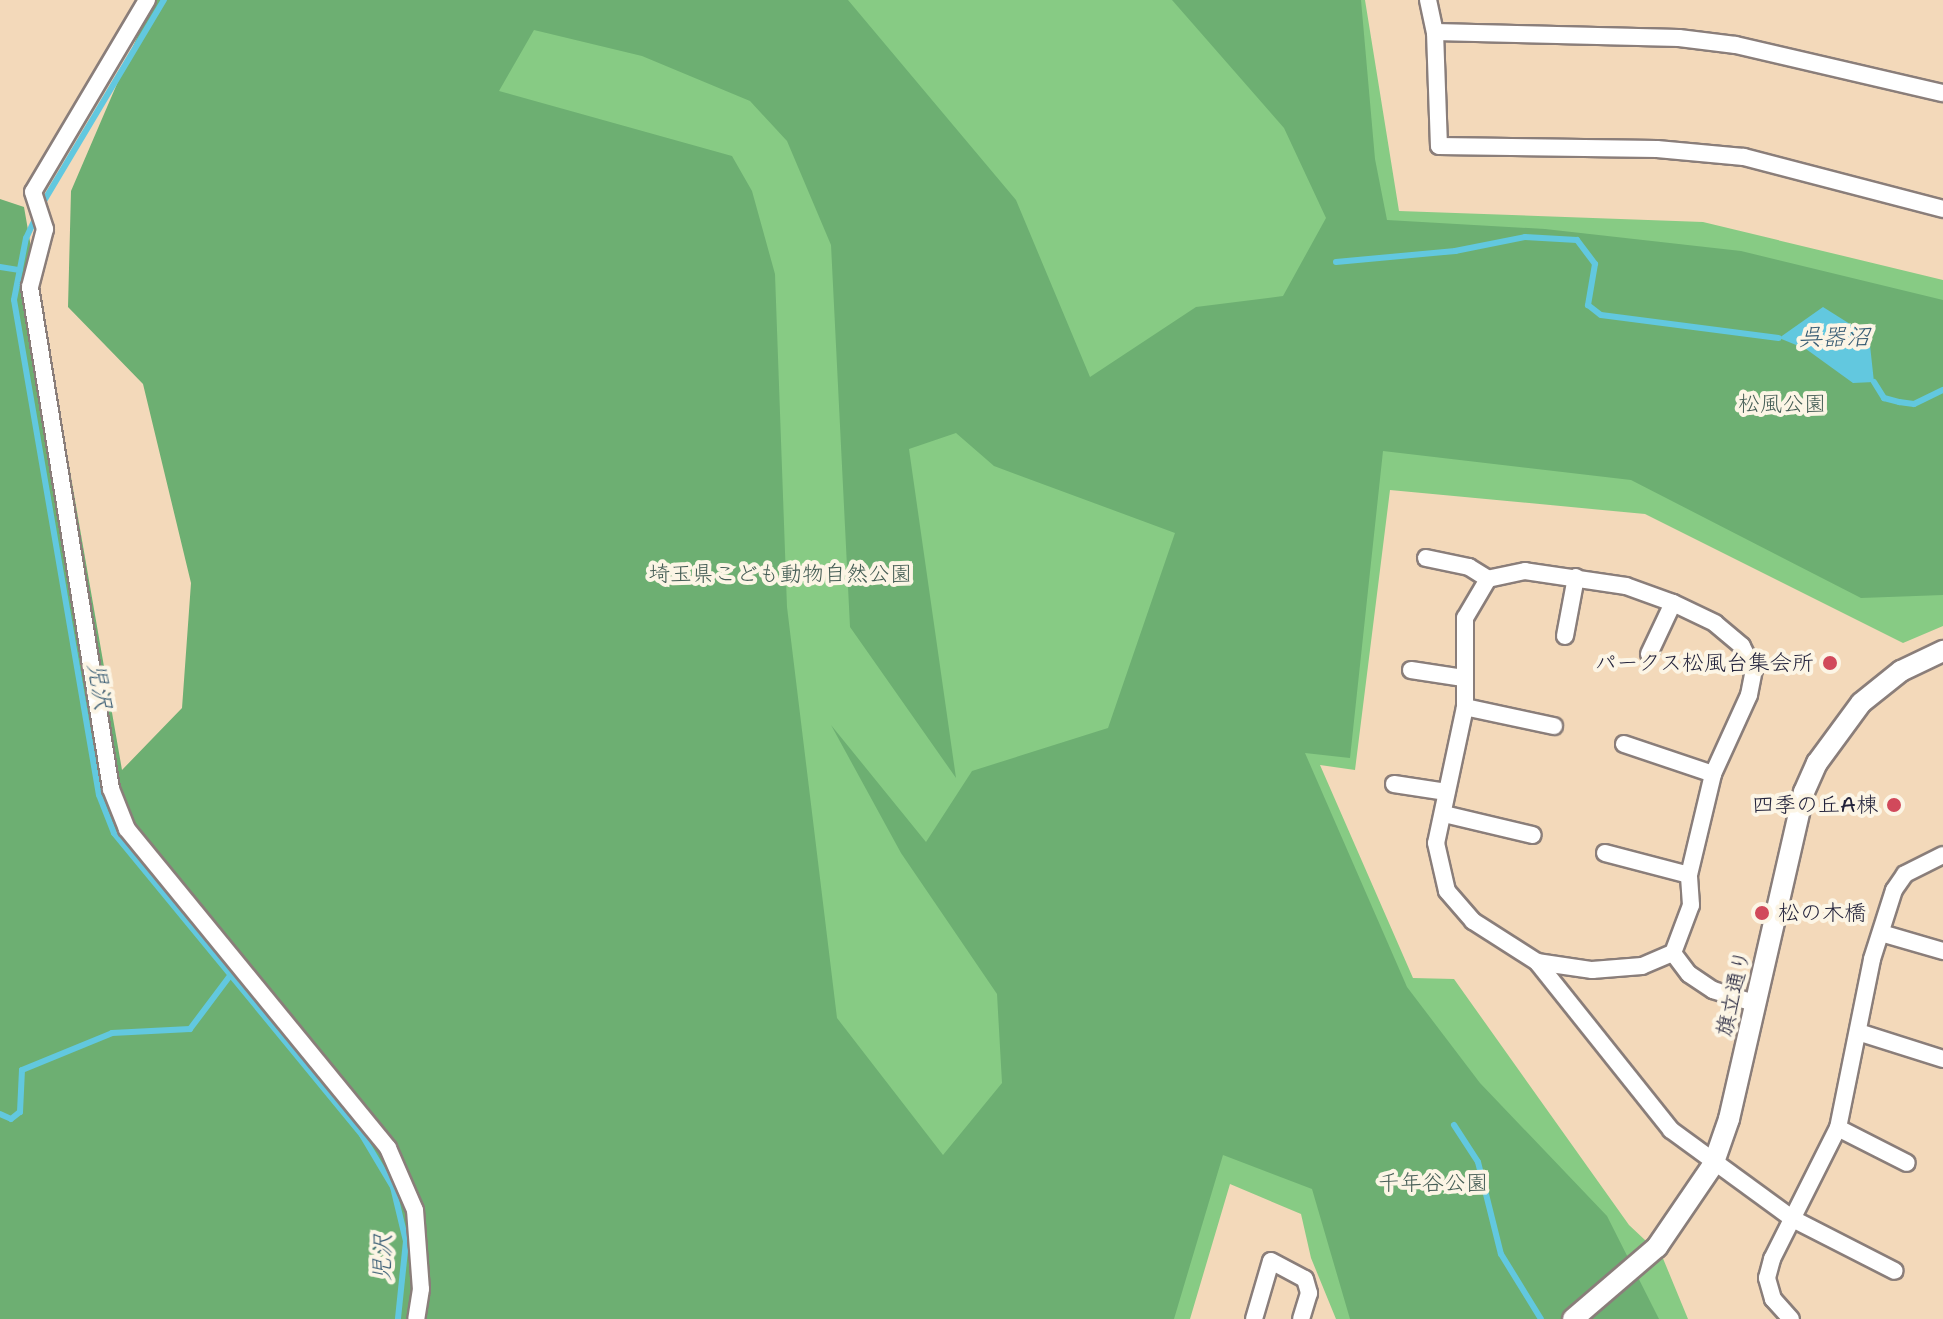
<!DOCTYPE html>
<html>
<head>
<meta charset="utf-8">
<style>
	body { margin:0 }
	#map { position:relative; width:1943px; height:1319px; overflow:hidden; background:#f3d9ba; font-family:"Shantell Sans","Klee One",sans-serif }
	div>[style] { position:absolute }
	.green>* { inset:0; background:#87cb84 }
	.forest>* { inset:0; background:#6daf72 }
	.water>* { inset:0; background:#62c8df }
	.stream>* { height:6px; margin:-3px; padding:0 3px; transform-origin:3px; border-radius:3px; background:#62c8df }
	.roads { filter:drop-shadow(2px 0 #8a7e7a) drop-shadow(-2px 0 #8a7e7a) drop-shadow(0 2px #8a7e7a) drop-shadow(0 -2px #8a7e7a) }
	.minor>* { height:16px; margin:-8px; padding:0 8px; transform-origin:8px; border-radius:8px; background:#fff }
	.tertiary>* { height:20px; margin:-10px; padding:0 10px; transform-origin:10px; border-radius:10px; background:#fff }
	.dots>* { width:22px; height:22px; translate:-50% -50%; box-sizing:border-box; border:4px solid #fcf5e5; border-radius:50% }
	span { translate:-50% -50%; white-space:nowrap; text-align:center; line-height:1.15; -webkit-text-stroke:8px #fcf5e5; paint-order:stroke }
	.park-label { font-size:22px; color:#455d55 }
	.poi-label { font-size:22px; color:#22223b }
	.right { translate:-100% -50%; text-align:right }
	.left { translate:0 -50%; text-align:left }
	.street-label { font-size:22px; color:#22223b }
	.water-label { font-size:24px; color:#385c74; font-style:italic }
</style>
</head>
<body>
<div id="map">
	<div class="green">
		<i style="clip-path:polygon(277px 0,1365px 0,1399px 211px,1703px 222px,1943px 280px,1943px 626px,1903px 643px,1645px 514px,1390px 490px,1355px 770px,1320px 765px,1413px 978px,1454px 979px,1629px 1225px,1662px 1256px,1688px 1319px,1336px 1319px,1311px 1258px,1301px 1214px,1230px 1184px,1190px 1319px,423px 1319px,208px 584px)"></i>
	</div>
	<div class="forest">
		<i style="clip-path:polygon(evenodd,153px 0,848px 0,1016px 200px,1090px 377px,1196px 307px,1283px 296px,1326px 218px,1284px 128px,1172px 0,1361px 0,1375px 159px,1387px 220px,1545px 229px,1741px 251px,1943px 300px,1943px 595px,1861px 598px,1631px 480px,1383px 451px,1350px 758px,1305px 753px,1407px 987px,1480px 1083px,1607px 1216px,1659px 1319px,1350px 1319px,1312px 1189px,1223px 1155px,1174px 1319px,0 1319px,0 199px,24px 207px,122px 770px,182px 708px,191px 583px,143px 384px,68px 307px,71px 191px,153px 0,534px 30px,642px 56px,750px 101px,787px 141px,831px 245px,850px 627px,956px 778px,909px 449px,956px 433px,994px 466px,1175px 533px,1108px 728px,972px 771px,926px 842px,831px 725px,901px 853px,997px 994px,1002px 1083px,943px 1155px,837px 1018px,787px 607px,775px 274px,752px 191px,732px 156px,499px 91px,534px 30px)"></i>
	</div>
	<div class="water">
		<i style="clip-path:polygon(1823px 307px,1869px 336px,1874px 382px,1853px 383px,1806px 349px,1779px 338px)"></i>
	</div>
	<div class="stream">
		<i style="left:41px;top:206px;width:240px;rotate:-59.2deg"></i>
		<i style="left:36px;top:217px;width:23px;rotate:115deg"></i>
		<i style="left:26px;top:238px;width:63px;rotate:101deg"></i>
		<i style="left:14px;top:300px;width:502px;rotate:80.26deg"></i>
		<i style="left:99px;top:795px;width:41px;rotate:68.5deg"></i>
		<i style="left:114px;top:833px;width:391px;rotate:50.6deg"></i>
		<i style="left:362px;top:1135px;width:61px;rotate:59.2deg"></i>
		<i style="left:393px;top:1187px;width:56px;rotate:76.5deg"></i>
		<i style="left:406px;top:1241px;width:78px;rotate:95.9deg"></i>
		<i style="left:1336px;top:262px;width:120px;rotate:-5.3deg"></i>
		<i style="left:1455px;top:251px;width:71px;rotate:-11.3deg"></i>
		<i style="left:1525px;top:237px;width:52px;rotate:3.3deg"></i>
		<i style="left:1577px;top:240px;width:30px;rotate:53deg"></i>
		<i style="left:1595px;top:264px;width:42px;rotate:99.7deg"></i>
		<i style="left:1588px;top:305px;width:16px;rotate:38deg"></i>
		<i style="left:1601px;top:315px;width:179px;rotate:7.4deg"></i>
		<i style="left:0;top:267px;width:20px;rotate:9deg"></i>
		<i style="left:1874px;top:382px;width:19px;rotate:58deg"></i>
		<i style="left:1884px;top:398px;width:16px;rotate:15deg"></i>
		<i style="left:1899px;top:402px;width:15px;rotate:8deg"></i>
		<i style="left:1914px;top:404px;width:32px;rotate:-26deg"></i>
		<i style="left:0;top:1114px;width:12px;rotate:24deg"></i>
		<i style="left:11px;top:1119px;width:11px;rotate:-38deg"></i>
		<i style="left:20px;top:1112px;width:42px;rotate:-87.3deg"></i>
		<i style="left:22px;top:1070px;width:97px;rotate:-22.3deg"></i>
		<i style="left:112px;top:1033px;width:78px;rotate:-2.9deg"></i>
		<i style="left:190px;top:1029px;width:65px;rotate:-53.1deg"></i>
		<i style="left:1454px;top:1125px;width:44px;rotate:57deg"></i>
		<i style="left:1478px;top:1162px;width:95px;rotate:76deg"></i>
		<i style="left:1501px;top:1254px;width:76px;rotate:58.4deg"></i>
	</div>
	<div class="roads">
		<div class="minor">
			<i style="left:147px;top:0;width:223px;rotate:120.7deg"></i>
			<i style="left:33px;top:192px;width:39px;rotate:72deg"></i>
			<i style="left:45px;top:229px;width:60px;rotate:104.5deg"></i>
			<i style="left:30px;top:287px;width:508px;rotate:80.83deg"></i>
			<i style="left:111px;top:789px;width:43px;rotate:68.2deg"></i>
			<i style="left:127px;top:829px;width:412px;rotate:50.7deg"></i>
			<i style="left:388px;top:1148px;width:68px;rotate:66.5deg"></i>
			<i style="left:415px;top:1210px;width:79px;rotate:85.7deg"></i>
			<i style="left:421px;top:1289px;width:30px;rotate:99deg"></i>
			<i style="left:1428px;top:0;width:33px;rotate:78deg"></i>
			<i style="left:1435px;top:32px;width:114px;rotate:88deg"></i>
			<i style="left:1439px;top:146px;width:218px;rotate:0.8deg"></i>
			<i style="left:1657px;top:149px;width:87px;rotate:5.3deg"></i>
			<i style="left:1744px;top:157px;width:206px;rotate:14.6deg"></i>
			<i style="left:1435px;top:32px;width:244px;rotate:1.4deg"></i>
			<i style="left:1679px;top:38px;width:57px;rotate:7deg"></i>
			<i style="left:1736px;top:45px;width:212px;rotate:13.1deg"></i>
			<i style="left:1426px;top:558px;width:44px;rotate:11.8deg"></i>
			<i style="left:1469px;top:567px;width:22px;rotate:32deg"></i>
			<i style="left:1565px;top:636px;width:60px;rotate:-79.4deg"></i>
			<i style="left:1649px;top:654px;width:56px;rotate:-64.8deg"></i>
			<i style="left:1411px;top:670px;width:53px;rotate:8.7deg"></i>
			<i style="left:1465px;top:707px;width:91px;rotate:12.1deg"></i>
			<i style="left:1624px;top:744px;width:94px;rotate:18.6deg"></i>
			<i style="left:1394px;top:784px;width:53px;rotate:8.7deg"></i>
			<i style="left:1444px;top:814px;width:91px;rotate:13.3deg"></i>
			<i style="left:1605px;top:853px;width:87px;rotate:14.7deg"></i>
			<i style="left:1881px;top:933px;width:65px;rotate:16.2deg"></i>
			<i style="left:1673px;top:953px;width:26px;rotate:53deg"></i>
			<i style="left:1689px;top:974px;width:29px;rotate:34deg"></i>
			<i style="left:1713px;top:990px;width:43px;rotate:17.6deg"></i>
			<i style="left:1537px;top:962px;width:56px;rotate:8.3deg"></i>
			<i style="left:1592px;top:970px;width:50px;rotate:-4.6deg"></i>
			<i style="left:1642px;top:966px;width:34px;rotate:-23deg"></i>
			<i style="left:1673px;top:953px;width:51px;rotate:-69.4deg"></i>
			<i style="left:1691px;top:905px;width:30px;rotate:-94deg"></i>
			<i style="left:1689px;top:875px;width:104px;rotate:-76.6deg"></i>
			<i style="left:1713px;top:774px;width:87px;rotate:-65.5deg"></i>
			<i style="left:1749px;top:695px;width:25px;rotate:-79deg"></i>
			<i style="left:1754px;top:670px;width:27px;rotate:-117deg"></i>
			<i style="left:1742px;top:646px;width:35px;rotate:-140deg"></i>
			<i style="left:1715px;top:623px;width:47px;rotate:-154.5deg"></i>
			<i style="left:1673px;top:603px;width:50px;rotate:-160.1deg"></i>
			<i style="left:1626px;top:586px;width:102px;rotate:-171.6deg"></i>
			<i style="left:1525px;top:571px;width:38px;rotate:168deg"></i>
			<i style="left:1488px;top:579px;width:45px;rotate:120.5deg"></i>
			<i style="left:1465px;top:618px;width:89px;rotate:90deg"></i>
			<i style="left:1465px;top:707px;width:139px;rotate:102deg"></i>
			<i style="left:1436px;top:843px;width:49px;rotate:77.1deg"></i>
			<i style="left:1447px;top:891px;width:40px;rotate:49deg"></i>
			<i style="left:1473px;top:921px;width:76px;rotate:32.6deg"></i>
			<i style="left:1537px;top:962px;width:215px;rotate:51.4deg"></i>
			<i style="left:1671px;top:1130px;width:151px;rotate:36.1deg"></i>
			<i style="left:1793px;top:1219px;width:114px;rotate:27deg"></i>
			<i style="left:1858px;top:1032px;width:89px;rotate:17.6deg"></i>
			<i style="left:1838px;top:1128px;width:77px;rotate:26.9deg"></i>
			<i style="left:1254px;top:1319px;width:60px;rotate:-73.7deg"></i>
			<i style="left:1271px;top:1261px;width:38px;rotate:28deg"></i>
			<i style="left:1305px;top:1279px;width:15px;rotate:74deg"></i>
			<i style="left:1309px;top:1293px;width:27px;rotate:107deg"></i>
			<i style="left:1791px;top:1319px;width:27px;rotate:-132deg"></i>
			<i style="left:1773px;top:1299px;width:22px;rotate:-106deg"></i>
			<i style="left:1767px;top:1278px;width:20px;rotate:-75deg"></i>
			<i style="left:1772px;top:1259px;width:147px;rotate:-63.3deg"></i>
			<i style="left:1838px;top:1128px;width:172px;rotate:-78.6deg"></i>
			<i style="left:1872px;top:959px;width:72px;rotate:-72.3deg"></i>
			<i style="left:1894px;top:890px;width:19px;rotate:-55deg"></i>
			<i style="left:1905px;top:874px;width:42px;rotate:-26.6deg"></i>
		</div>
		<div class="tertiary">
			<i style="left:1573px;top:1319px;width:111px;rotate:-40.6deg"></i>
			<i style="left:1657px;top:1247px;width:99px;rotate:-55.7deg"></i>
			<i style="left:1713px;top:1165px;width:49px;rotate:-70.8deg"></i>
			<i style="left:1729px;top:1119px;width:335px;rotate:-77.1deg"></i>
			<i style="left:1804px;top:792px;width:32px;rotate:-66deg"></i>
			<i style="left:1817px;top:763px;width:74px;rotate:-53.7deg"></i>
			<i style="left:1861px;top:703px;width:51px;rotate:-38.7deg"></i>
			<i style="left:1901px;top:671px;width:47px;rotate:-25.5deg"></i>
		</div>
	</div>
	<div class="dots">
		<i style="left:1830px;top:663px;background:#d1495b"></i>
		<i style="left:1894px;top:805px;background:#d1495b"></i>
		<i style="left:1762px;top:913px;background:#d1495b"></i>
	</div>
	<div class="park-label">
		<span style="left:1782px;top:404px">松風公園</span>
		<span style="left:780px;top:574px">埼玉県こども動物自然公園</span>
		<span style="left:1433px;top:1183px">千年谷公園</span>
	</div>
	<div class="poi-label">
		<span class="right" style="left:1814px;top:663px">パークス松風台集会所</span>
		<span class="right" style="left:1878px;top:805px">四季の丘A棟</span>
		<span class="left" style="left:1778px;top:913px">松の木橋</span>
	</div>
	<div class="street-label">
		<span style="left:1733px;top:993px;rotate:-77deg">旗立通り</span>
	</div>
	<div class="water-label">
		<span style="left:1834px;top:338px">呉器沼</span>
		<span style="left:99px;top:686px;rotate:80deg">児沢</span>
		<span style="left:383px;top:1258px;rotate:-89deg">児沢</span>
	</div>
</div>
</body>
</html>
